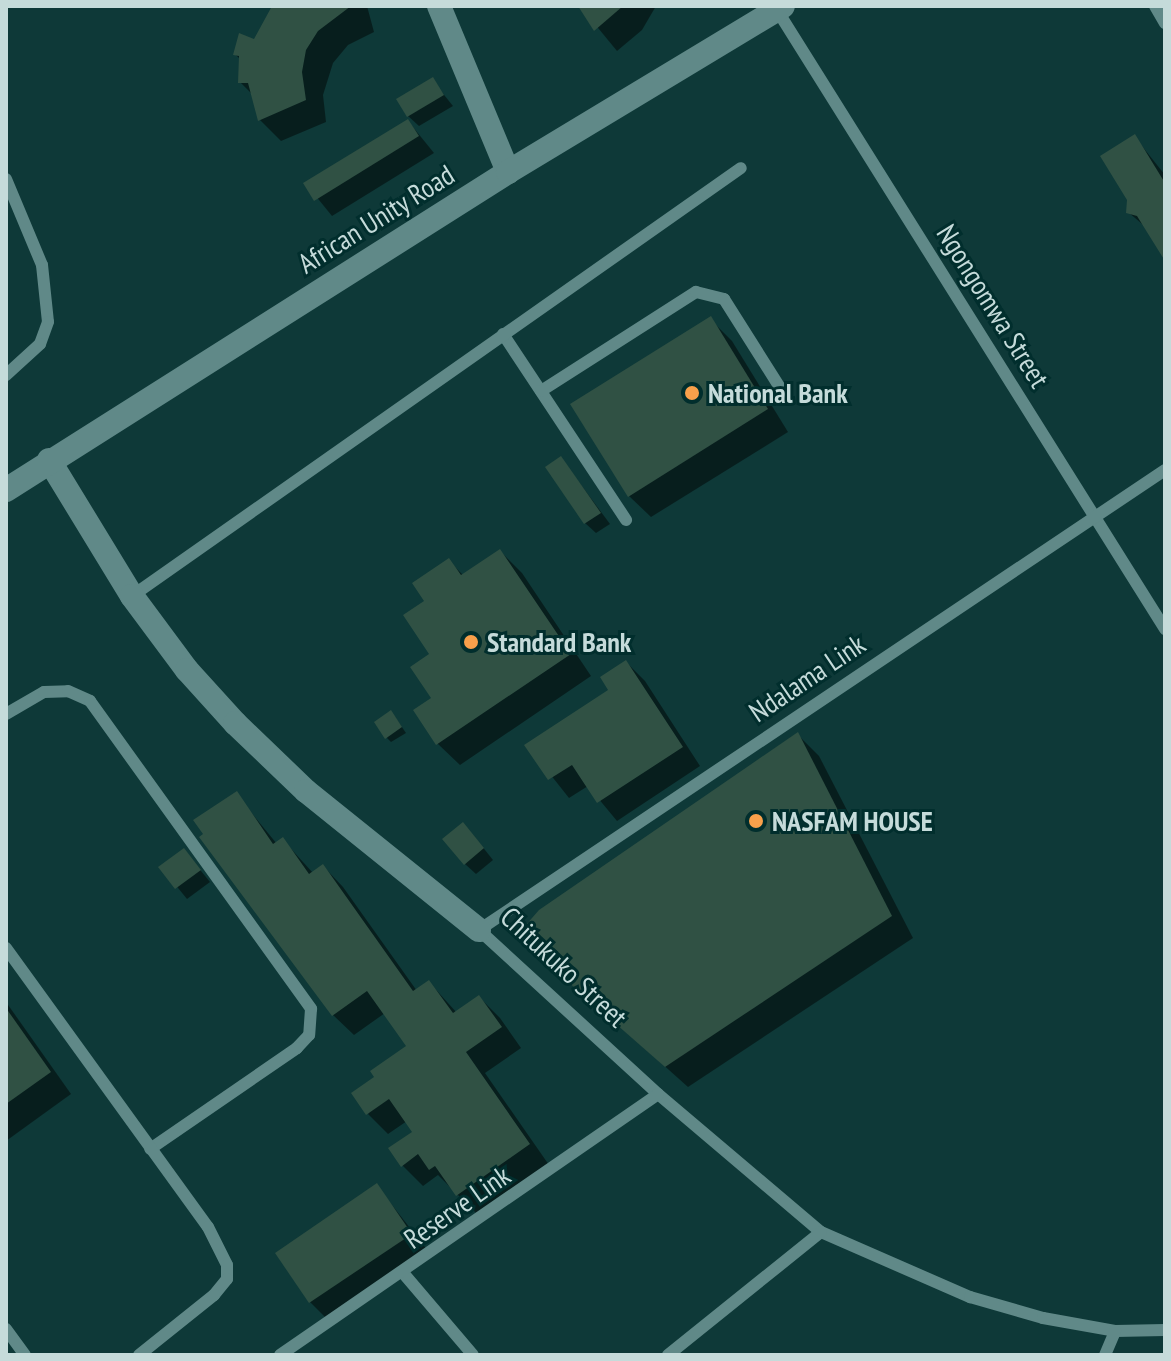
<!DOCTYPE html>
<html>
<head>
<meta charset="utf-8">
<style>
	body { margin:0 }
	#map { position:relative; width:1171px; height:1361px; overflow:hidden; background:#0e3938; font-family:"PT Sans Narrow",sans-serif }
	div>[style] { position:absolute }
	.shadow>* { inset:0; background:#0007 }
	.building>* { inset:0; background:#305144 }
	.lane>* { height:12px; margin:-6px; padding:0 6px; transform-origin:6px; border-radius:6px; background:#608988 }
	.street>* { height:24px; margin:-12px; padding:0 12px; transform-origin:12px; border-radius:12px; background:#608988 }
	.dots>* { width:22px; height:22px; translate:-50% -50%; box-sizing:border-box; border:4px solid #012e2d; border-radius:50% }
	span { translate:-50% -50%; white-space:nowrap; text-align:center; line-height:1.15; -webkit-text-stroke:6px #012e2d; paint-order:stroke }
	.street-label { font-size:28px; color:#c5dbda }
	.poi-label { font-size:28px; color:#c5dbda; font-weight:700 }
	.left { translate:0 -50%; text-align:left }
	.frame { position:absolute; inset:0; border:8px solid #c5dbda; pointer-events:none }
</style>
</head>
<body>
<div id="map">
	<div class="shadow">
		<i style="clip-path:polygon(275px 6px,367px 6px,374px 32px,348px 45px,333px 63px,323px 95px,326px 122px,281px 141px,260px 120px,254px 96px,240px 82px,241px 60px,235px 54px,254px 42px)"></i>
		<i style="clip-path:polygon(580px 6px,656px 6px,642px 30px,617px 51px)"></i>
		<i style="clip-path:polygon(432px 80px,453px 106px,419px 126px,408px 116px)"></i>
		<i style="clip-path:polygon(408px 121px,434px 153px,332px 216px,306px 184px)"></i>
		<i style="clip-path:polygon(1134px 136px,1165px 175px,1165px 258px,1148px 229px,1128px 212px)"></i>
		<i style="clip-path:polygon(710px 319px,732px 341px,788px 432px,651px 517px,629px 496px)"></i>
		<i style="clip-path:polygon(561px 458px,610px 524px,596px 533px,585px 523px)"></i>
		<i style="clip-path:polygon(500px 551px,522px 573px,591px 676px,460px 765px,438px 744px,427px 601px,449px 561px,464px 576px)"></i>
		<i style="clip-path:polygon(626px 662px,645px 681px,700px 766px,617px 821px,588px 786px,569px 798px,527px 745px,611px 690px)"></i>
		<i style="clip-path:polygon(395px 717px,406px 733px,391px 742px,387px 738px)"></i>
		<i style="clip-path:polygon(797px 734px,819px 756px,913px 938px,688px 1087px,528px 944px)"></i>
		<i style="clip-path:polygon(236px 794px,277px 844px,283px 840px,313px 873px,323px 866px,343px 887px,417px 991px,429px 982px,457px 1013px,479px 997px,500px 1018px,521px 1048px,485px 1073px,549px 1165px,478px 1215px,438px 1175px,423px 1186px,402px 1165px,414px 1132px,407px 1121px,388px 1134px,368px 1114px,409px 1047px,385px 1013px,354px 1035px,333px 1015px)"></i>
		<i style="clip-path:polygon(473px 835px,493px 860px,476px 874px,465px 864px)"></i>
		<i style="clip-path:polygon(184px 850px,210px 882px,187px 899px,161px 867px)"></i>
		<i style="clip-path:polygon(6px 1002px,71px 1094px,6px 1141px)"></i>
		<i style="clip-path:polygon(377px 1186px,432px 1256px,332px 1324px,310px 1302px)"></i>
	</div>
	<div class="building">
		<i style="clip-path:polygon(272px 6px,351px 6px,318px 31px,306px 50px,302px 72px,306px 100px,258px 121px,248px 83px,238px 83px,239px 56px,233px 55px,239px 33px,254px 39px)"></i>
		<i style="clip-path:polygon(578px 6px,623px 6px,594px 31px)"></i>
		<i style="clip-path:polygon(433px 77px,444px 95px,407px 117px,396px 99px)"></i>
		<i style="clip-path:polygon(408px 119px,419px 136px,314px 201px,303px 183px)"></i>
		<i style="clip-path:polygon(1135px 134px,1165px 183px,1165px 261px,1137px 216px,1126px 213px,1127px 200px,1100px 156px)"></i>
		<i style="clip-path:polygon(711px 316px,768px 409px,628px 497px,570px 404px)"></i>
		<i style="clip-path:polygon(561px 456px,601px 513px,584px 524px,545px 467px)"></i>
		<i style="clip-path:polygon(500px 549px,571px 654px,436px 745px,413px 710px,431px 698px,410px 667px,429px 654px,403px 615px,424px 601px,412px 583px,449px 558px,461px 575px)"></i>
		<i style="clip-path:polygon(626px 660px,683px 747px,597px 803px,572px 765px,548px 780px,524px 745px,608px 690px,600px 677px)"></i>
		<i style="clip-path:polygon(391px 710px,402px 727px,385px 739px,374px 722px)"></i>
		<i style="clip-path:polygon(798px 732px,892px 916px,665px 1067px,526px 945px,525px 926px,539px 910px)"></i>
		<i style="clip-path:polygon(237px 791px,273px 844px,283px 837px,309px 874px,323px 864px,413px 991px,429px 980px,453px 1013px,479px 995px,502px 1027px,466px 1052px,530px 1144px,456px 1196px,435px 1166px,429px 1170px,418px 1154px,401px 1167px,388px 1148px,412px 1132px,389px 1099px,366px 1115px,351px 1093px,374px 1077px,370px 1071px,406px 1046px,367px 991px,332px 1016px,199px 837px,203px 834px,193px 820px)"></i>
		<i style="clip-path:polygon(463px 822px,484px 848px,464px 865px,442px 839px)"></i>
		<i style="clip-path:polygon(184px 848px,201px 870px,175px 889px,158px 867px)"></i>
		<i style="clip-path:polygon(6px 1008px,51px 1072px,6px 1104px)"></i>
		<i style="clip-path:polygon(377px 1183px,412px 1234px,309px 1303px,275px 1253px)"></i>
	</div>
	<div class="lane">
		<i style="left:1155px;top:6px;width:20px;rotate:60deg"></i>
		<i style="left:777px;top:10px;width:731px;rotate:57.92deg"></i>
		<i style="left:6px;top:179px;width:93px;rotate:67.3deg"></i>
		<i style="left:42px;top:265px;width:57px;rotate:84deg"></i>
		<i style="left:48px;top:322px;width:23px;rotate:110deg"></i>
		<i style="left:40px;top:344px;width:46px;rotate:137.6deg"></i>
		<i style="left:503px;top:334px;width:223px;rotate:56.5deg"></i>
		<i style="left:541px;top:391px;width:184px;rotate:-32.6deg"></i>
		<i style="left:696px;top:292px;width:29px;rotate:14deg"></i>
		<i style="left:724px;top:299px;width:112px;rotate:57.7deg"></i>
		<i style="left:1165px;top:470px;width:826px;rotate:146.16deg"></i>
		<i style="left:479px;top:930px;width:243px;rotate:42.5deg"></i>
		<i style="left:658px;top:1094px;width:214px;rotate:40.3deg"></i>
		<i style="left:821px;top:1232px;width:163px;rotate:23.6deg"></i>
		<i style="left:970px;top:1297px;width:76px;rotate:16deg"></i>
		<i style="left:1043px;top:1318px;width:73px;rotate:10.2deg"></i>
		<i style="left:1115px;top:1331px;width:50px;rotate:-1.1deg"></i>
		<i style="left:132px;top:596px;width:744px;rotate:-35.1deg"></i>
		<i style="left:6px;top:714px;width:44px;rotate:-30.1deg"></i>
		<i style="left:44px;top:692px;width:24px;rotate:-2deg"></i>
		<i style="left:68px;top:691px;width:24px;rotate:24deg"></i>
		<i style="left:90px;top:701px;width:379px;rotate:54.3deg"></i>
		<i style="left:311px;top:1009px;width:26px;rotate:94deg"></i>
		<i style="left:309px;top:1035px;width:18px;rotate:133deg"></i>
		<i style="left:297px;top:1048px;width:178px;rotate:145.5deg"></i>
		<i style="left:6px;top:948px;width:344px;rotate:54.1deg"></i>
		<i style="left:208px;top:1227px;width:42px;rotate:63.4deg"></i>
		<i style="left:227px;top:1265px;width:14px;rotate:90deg"></i>
		<i style="left:227px;top:1279px;width:21px;rotate:129deg"></i>
		<i style="left:214px;top:1295px;width:96px;rotate:141.3deg"></i>
		<i style="left:404px;top:1274px;width:106px;rotate:49.6deg"></i>
		<i style="left:6px;top:1329px;width:32px;rotate:54deg"></i>
		<i style="left:280px;top:1355px;width:459px;rotate:-34.6deg"></i>
		<i style="left:668px;top:1355px;width:196px;rotate:-38.8deg"></i>
		<i style="left:1105px;top:1355px;width:26px;rotate:-67deg"></i>
	</div>
	<div class="street">
		<i style="left:439px;top:6px;width:180px;rotate:67.4deg"></i>
		<i style="left:49px;top:460px;width:159px;rotate:58.6deg"></i>
		<i style="left:132px;top:596px;width:92px;rotate:53.4deg"></i>
		<i style="left:187px;top:670px;width:72px;rotate:47.8deg"></i>
		<i style="left:235px;top:723px;width:98px;rotate:43.8deg"></i>
		<i style="left:306px;top:791px;width:222px;rotate:38.8deg"></i>
		<i style="left:6px;top:490px;width:594px;rotate:-32.35deg"></i>
		<i style="left:508px;top:172px;width:321px;rotate:-31.1deg"></i>
	</div>
	<div class="dots">
		<i style="left:692px;top:393px;background:#f8a04b"></i>
		<i style="left:471px;top:642px;background:#f8a04b"></i>
		<i style="left:756px;top:821px;background:#f8a04b"></i>
	</div>
	<div class="street-label">
		<span style="left:376px;top:219px;rotate:-32deg">African Unity Road</span>
		<span style="left:993px;top:306px;rotate:58deg">Ngongomwa Street</span>
		<span style="left:807px;top:678px;rotate:-34deg">Ndalama Link</span>
		<span style="left:564px;top:967px;rotate:43deg">Chitukuko Street</span>
		<span style="left:457px;top:1207px;rotate:-35deg">Reserve Link</span>
	</div>
	<div class="poi-label">
		<span class="left" style="left:708px;top:393px">National Bank</span>
		<span class="left" style="left:487px;top:642px">Standard Bank</span>
		<span class="left" style="left:772px;top:821px">NASFAM HOUSE</span>
	</div>
	<div class="frame"></div>
</div>
</body>
</html>
